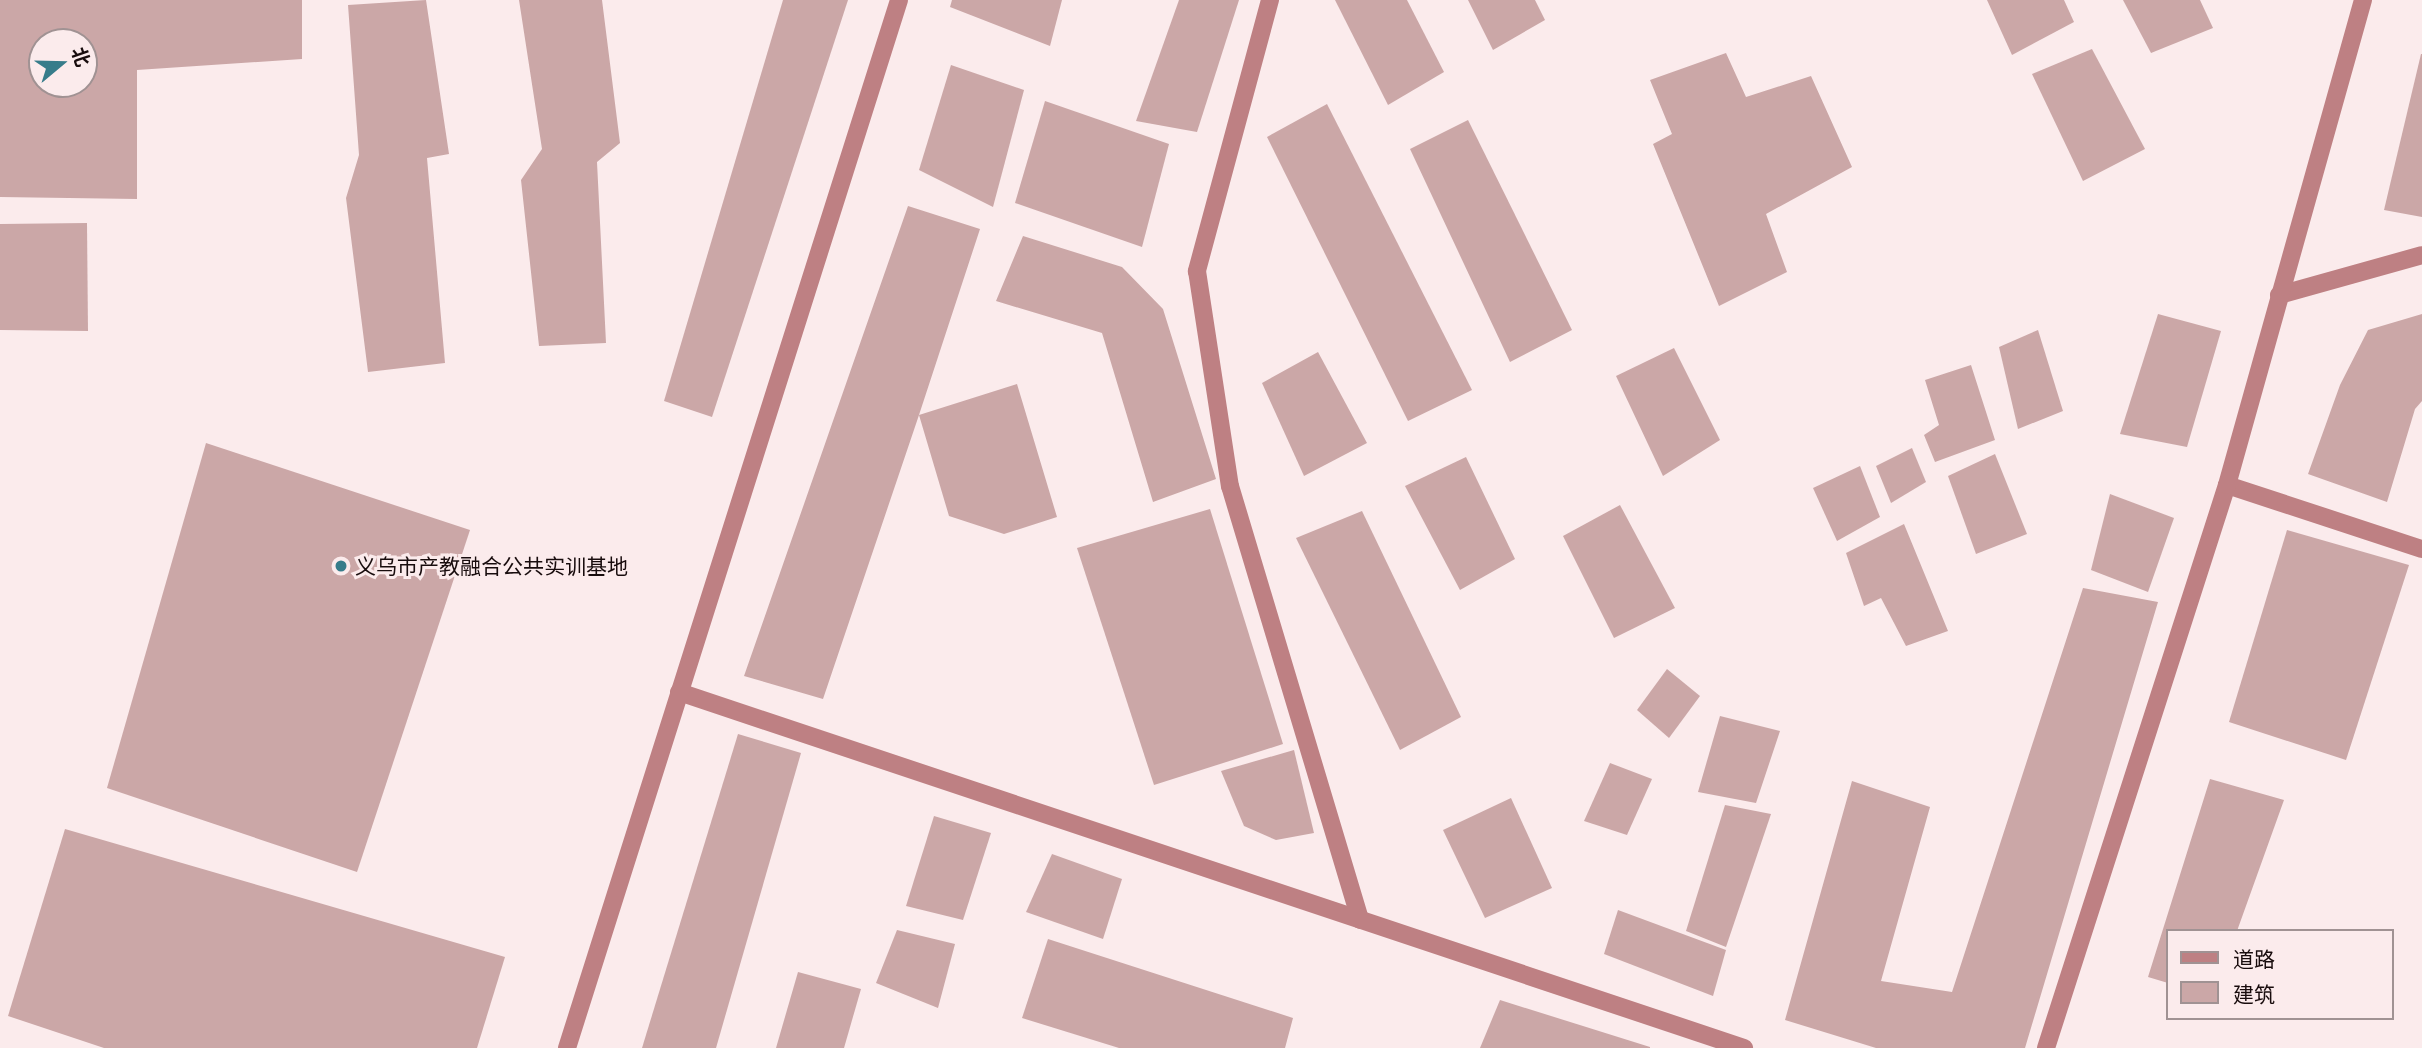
<!DOCTYPE html>
<html>
<head>
<meta charset="utf-8">
<style>
	body { margin:0 }
	#map { position:relative; width:2422px; height:1048px; overflow:hidden; background:#fbebec; font-family:"Exo 2","Noto Sans SC",sans-serif }
	div>[style] { position:absolute }
	.building>* { inset:0; background:#cba7a7 }
	.street>* { height:18px; margin:-9px; padding:0 9px; transform-origin:9px; border-radius:9px; background:#be8083 }
	.dots>* { width:19px; height:19px; translate:-50% -50%; box-sizing:border-box; border:4px solid #fbebec; border-radius:50% }
	span { translate:-50% -50%; white-space:nowrap; text-align:center; line-height:1.15; -webkit-text-stroke:6px #fbebec; paint-order:stroke }
	.poi-label { font-size:21px; color:#180c0d }
	.left { translate:0 -50%; text-align:left }
	.legend { position:absolute; left:2166px; top:929px; width:228px; height:91px; box-sizing:border-box; background:#fbebec; border:2px solid #a09293; margin:0; padding:9px 12px; list-style:none; font-size:21px; color:#180c0d }
	.legend li { display:flex; align-items:center; gap:14px; height:35px }
	.legend b { width:35px; border:2px solid #a09293 }
	.north { position:absolute; left:28px; top:28px; width:70px; height:70px; box-sizing:border-box; background:#fbebec; border:2px solid #a09293; border-radius:50%; rotate:71deg; font-size:19px; font-weight:700; line-height:28px; text-align:center; color:#180c0d }
	.north::after { content:''; display:block; margin:auto; width:24px; height:32px; background:#377c8a; clip-path:polygon(50% 0,100% 100%,50% 72%,0 100%) }
</style>
</head>
<body>
<div id="map">
	<div class="building">
		<i style="clip-path:polygon(evenodd,0 0,302px 0,302px 59px,137px 70px,137px 199px,0 197px,0 0,42px 42px,84px 42px,84px 84px,42px 84px,42px 42px)"></i>
		<i style="clip-path:polygon(426px 0,449px 154px,427px 158px,445px 363px,368px 372px,346px 198px,359px 155px,348px 5px)"></i>
		<i style="clip-path:polygon(519px 0,602px 0,620px 143px,597px 162px,606px 343px,539px 346px,521px 180px,542px 149px)"></i>
		<i style="clip-path:polygon(783px 0,848px 0,712px 417px,664px 401px)"></i>
		<i style="clip-path:polygon(952px 0,1062px 0,1050px 46px,950px 7px)"></i>
		<i style="clip-path:polygon(1179px 0,1239px 0,1197px 132px,1136px 121px)"></i>
		<i style="clip-path:polygon(1335px 0,1407px 0,1444px 72px,1388px 105px)"></i>
		<i style="clip-path:polygon(1468px 0,1535px 0,1545px 20px,1493px 50px)"></i>
		<i style="clip-path:polygon(1987px 0,2064px 0,2074px 22px,2012px 55px)"></i>
		<i style="clip-path:polygon(2123px 0,2200px 0,2213px 28px,2151px 53px)"></i>
		<i style="clip-path:polygon(2092px 49px,2145px 149px,2083px 181px,2032px 74px)"></i>
		<i style="clip-path:polygon(1726px 53px,1746px 97px,1811px 76px,1852px 167px,1766px 214px,1787px 272px,1719px 306px,1653px 144px,1672px 134px,1650px 80px)"></i>
		<i style="clip-path:polygon(2421px 54px,2422px 54px,2422px 217px,2384px 210px)"></i>
		<i style="clip-path:polygon(951px 65px,1024px 90px,993px 207px,919px 170px)"></i>
		<i style="clip-path:polygon(1045px 101px,1169px 144px,1142px 247px,1015px 203px)"></i>
		<i style="clip-path:polygon(1327px 104px,1472px 390px,1408px 421px,1267px 137px)"></i>
		<i style="clip-path:polygon(1468px 120px,1572px 330px,1510px 362px,1410px 149px)"></i>
		<i style="clip-path:polygon(908px 206px,980px 229px,919px 415px,1017px 384px,1057px 517px,1004px 534px,949px 516px,919px 415px,823px 699px,744px 676px)"></i>
		<i style="clip-path:polygon(87px 223px,88px 331px,0 330px,0 224px)"></i>
		<i style="clip-path:polygon(1023px 236px,1122px 267px,1163px 309px,1216px 479px,1153px 502px,1102px 333px,996px 301px)"></i>
		<i style="clip-path:polygon(2158px 314px,2221px 331px,2187px 447px,2120px 434px)"></i>
		<i style="clip-path:polygon(2422px 314px,2422px 401px,2415px 409px,2387px 502px,2308px 474px,2340px 385px,2368px 330px)"></i>
		<i style="clip-path:polygon(2038px 330px,2063px 411px,2018px 429px,1999px 347px)"></i>
		<i style="clip-path:polygon(1674px 348px,1720px 440px,1663px 476px,1616px 376px)"></i>
		<i style="clip-path:polygon(1318px 352px,1367px 443px,1304px 476px,1262px 383px)"></i>
		<i style="clip-path:polygon(1971px 365px,1995px 440px,1935px 462px,1924px 435px,1939px 425px,1925px 380px)"></i>
		<i style="clip-path:polygon(206px 443px,470px 530px,357px 872px,107px 788px)"></i>
		<i style="clip-path:polygon(1912px 448px,1926px 482px,1891px 503px,1876px 466px)"></i>
		<i style="clip-path:polygon(1995px 454px,2027px 534px,1976px 554px,1948px 476px)"></i>
		<i style="clip-path:polygon(1466px 457px,1515px 559px,1460px 590px,1405px 486px)"></i>
		<i style="clip-path:polygon(1860px 466px,1880px 517px,1837px 541px,1813px 488px)"></i>
		<i style="clip-path:polygon(2110px 494px,2174px 518px,2148px 592px,2091px 570px)"></i>
		<i style="clip-path:polygon(1620px 505px,1675px 608px,1614px 638px,1563px 536px)"></i>
		<i style="clip-path:polygon(1210px 509px,1283px 744px,1154px 785px,1077px 548px)"></i>
		<i style="clip-path:polygon(1362px 511px,1461px 717px,1400px 750px,1296px 538px)"></i>
		<i style="clip-path:polygon(1904px 524px,1948px 631px,1906px 646px,1881px 598px,1864px 606px,1846px 553px)"></i>
		<i style="clip-path:polygon(2287px 530px,2409px 565px,2346px 760px,2229px 722px)"></i>
		<i style="clip-path:polygon(2083px 588px,2158px 602px,2025px 1048px,1876px 1048px,1785px 1020px,1852px 781px,1930px 807px,1881px 981px,1952px 992px)"></i>
		<i style="clip-path:polygon(1667px 669px,1700px 696px,1669px 738px,1637px 710px)"></i>
		<i style="clip-path:polygon(1720px 716px,1780px 731px,1756px 803px,1698px 792px)"></i>
		<i style="clip-path:polygon(738px 734px,801px 753px,716px 1048px,642px 1048px)"></i>
		<i style="clip-path:polygon(1294px 750px,1314px 833px,1276px 840px,1244px 826px,1221px 771px)"></i>
		<i style="clip-path:polygon(1610px 763px,1652px 779px,1627px 835px,1584px 821px)"></i>
		<i style="clip-path:polygon(2210px 779px,2284px 800px,2237px 931px,2168px 931px,2168px 983px,2148px 977px)"></i>
		<i style="clip-path:polygon(1511px 798px,1552px 888px,1485px 918px,1443px 830px)"></i>
		<i style="clip-path:polygon(1725px 805px,1771px 814px,1726px 947px,1686px 931px)"></i>
		<i style="clip-path:polygon(934px 816px,991px 833px,963px 920px,906px 906px)"></i>
		<i style="clip-path:polygon(65px 829px,505px 957px,477px 1048px,104px 1048px,8px 1016px)"></i>
		<i style="clip-path:polygon(1052px 854px,1122px 879px,1103px 939px,1026px 912px)"></i>
		<i style="clip-path:polygon(1618px 910px,1726px 950px,1713px 996px,1604px 954px)"></i>
		<i style="clip-path:polygon(897px 930px,955px 944px,938px 1008px,876px 983px)"></i>
		<i style="clip-path:polygon(1048px 939px,1293px 1018px,1285px 1048px,1119px 1048px,1022px 1018px)"></i>
		<i style="clip-path:polygon(798px 972px,861px 989px,844px 1048px,776px 1048px)"></i>
		<i style="clip-path:polygon(1500px 1000px,1650px 1047px,1650px 1048px,1480px 1048px)"></i>
	</div>
	<div class="street">
		<i style="left:1270px;top:0;width:281px;rotate:105.1deg"></i>
		<i style="left:1197px;top:271px;width:218px;rotate:81.3deg"></i>
		<i style="left:1230px;top:486px;width:453px;rotate:73.3deg"></i>
		<i style="left:2279px;top:295px;width:148px;rotate:-15.6deg"></i>
		<i style="left:2227px;top:485px;width:205px;rotate:18.2deg"></i>
		<i style="left:679px;top:692px;width:1123px;rotate:18.48deg"></i>
		<i style="left:567px;top:1048px;width:1099px;rotate:-72.42deg"></i>
		<i style="left:2046px;top:1048px;width:591px;rotate:-72.18deg"></i>
		<i style="left:2227px;top:485px;width:504px;rotate:-74.34deg"></i>
	</div>
	<div class="dots">
		<i style="left:341px;top:566px;background:#377c8a"></i>
	</div>
	<div class="poi-label">
		<span class="left" style="left:355px;top:566px">义乌市产教融合公共实训基地</span>
	</div>
	<ul class="legend">
	<li><b style="height:9px;background:#be8083"></b>道路</li>
	<li><b style="height:19px;background:#cba7a7"></b>建筑</li>
	</ul>
	<div class="north">北</div>
</div>
</body>
</html>
